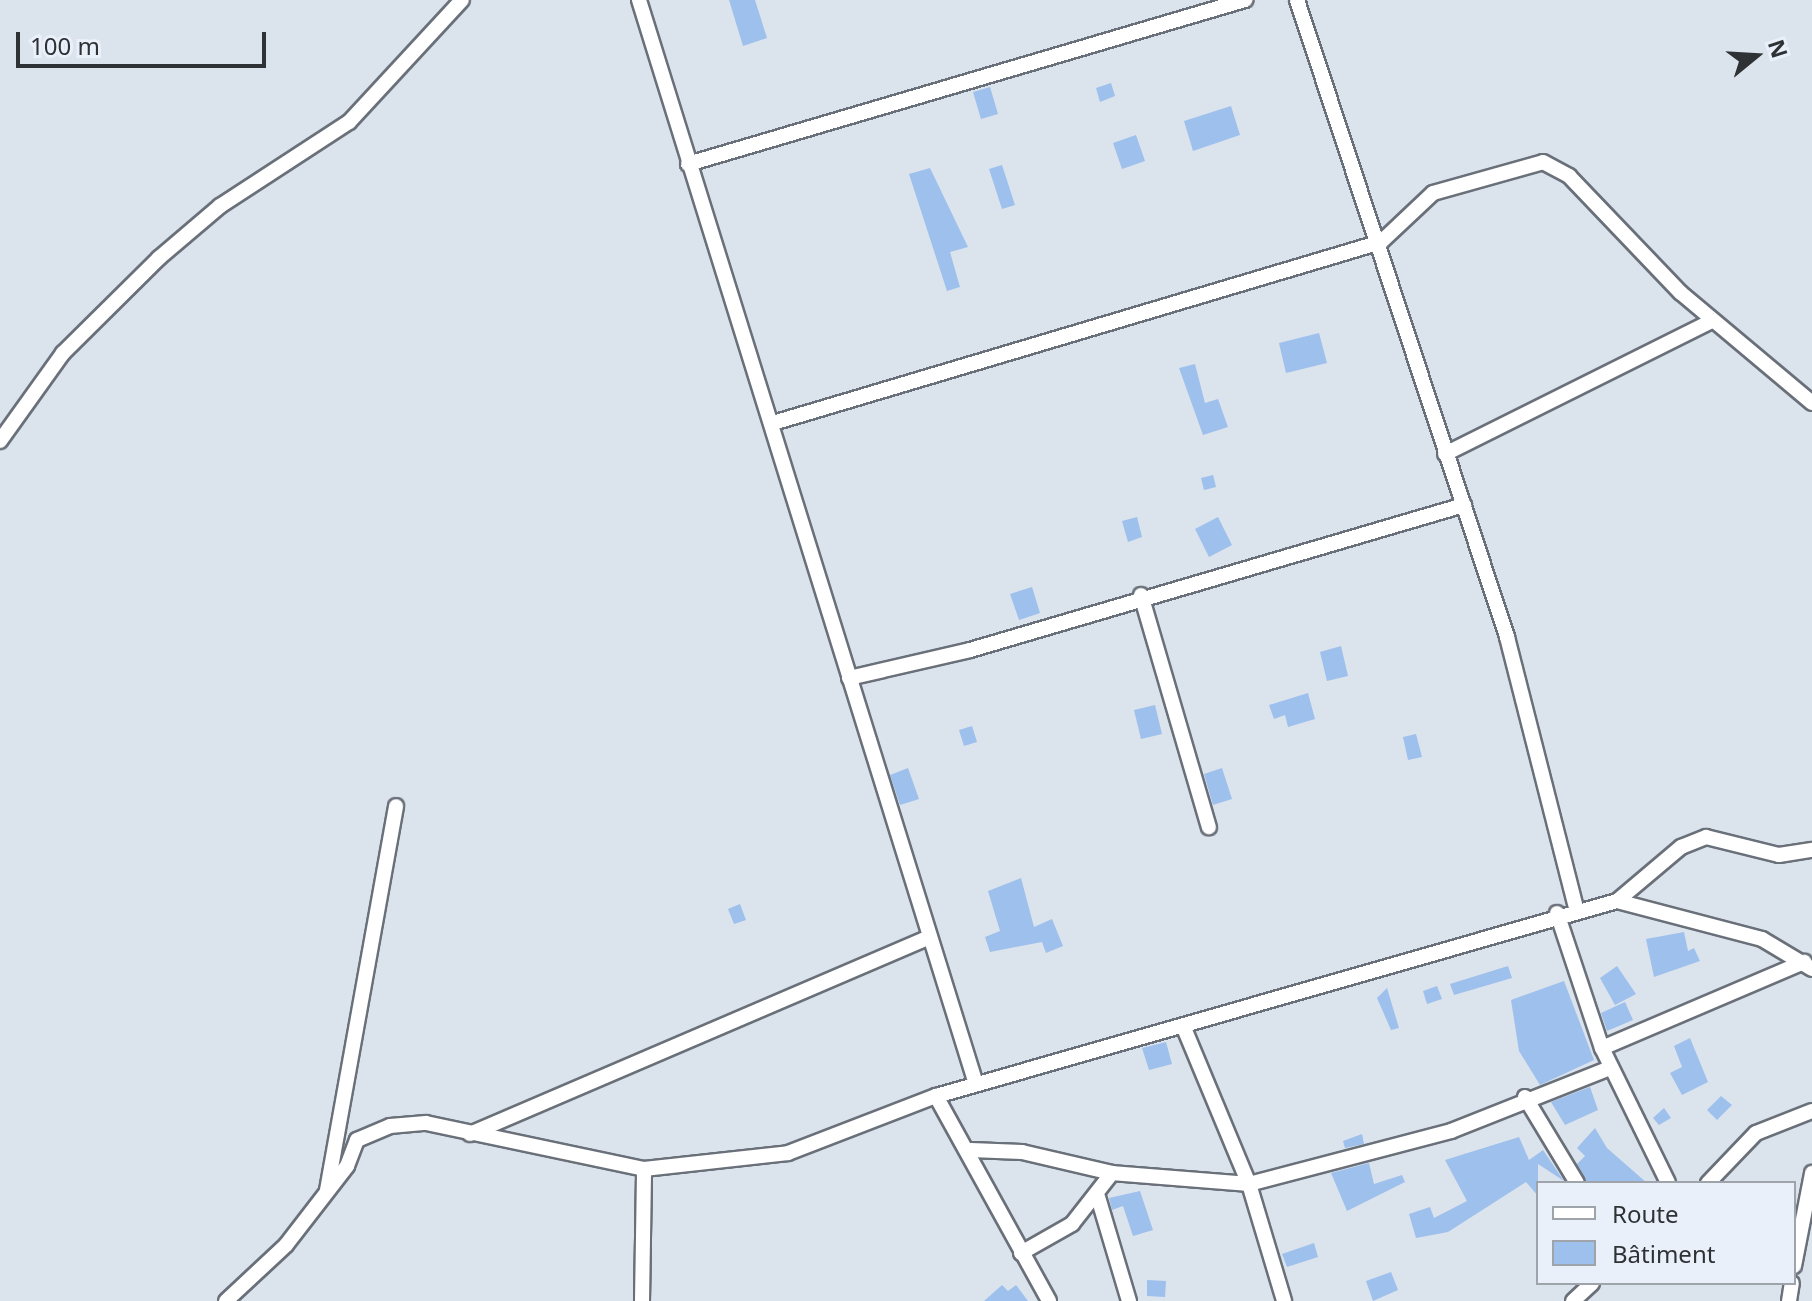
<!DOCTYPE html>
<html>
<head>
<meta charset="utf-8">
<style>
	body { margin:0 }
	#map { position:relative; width:1812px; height:1301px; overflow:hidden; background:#dbe3ed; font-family:"Noto Sans",sans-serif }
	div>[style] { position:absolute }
	.building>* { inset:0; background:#9ec0ec }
	.roads { filter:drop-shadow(2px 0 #6a7079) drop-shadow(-2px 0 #6a7079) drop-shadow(0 2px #6a7079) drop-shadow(0 -2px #6a7079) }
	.street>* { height:14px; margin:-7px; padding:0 7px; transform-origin:7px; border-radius:7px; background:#fff }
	span { translate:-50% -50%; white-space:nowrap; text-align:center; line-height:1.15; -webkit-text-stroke:8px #e9f0fa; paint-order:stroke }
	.legend { position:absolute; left:1536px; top:1181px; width:260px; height:104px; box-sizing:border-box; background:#e9f0fa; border:2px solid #9fa4ab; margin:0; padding:10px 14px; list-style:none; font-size:24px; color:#2f3235 }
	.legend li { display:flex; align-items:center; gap:16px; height:40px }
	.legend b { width:40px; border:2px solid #9fa4ab }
	.north { position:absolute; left:1716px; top:16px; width:80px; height:80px; -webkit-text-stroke:6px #e9f0fa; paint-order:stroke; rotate:72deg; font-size:22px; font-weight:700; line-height:32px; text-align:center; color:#2f3235 }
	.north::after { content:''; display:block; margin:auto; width:28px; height:36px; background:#2f3235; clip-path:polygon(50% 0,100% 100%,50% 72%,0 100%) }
	.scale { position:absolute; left:16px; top:32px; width:250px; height:36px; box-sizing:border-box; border:4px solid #2f3235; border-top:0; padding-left:10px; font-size:24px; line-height:28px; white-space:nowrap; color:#2f3235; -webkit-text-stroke:6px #e9f0fa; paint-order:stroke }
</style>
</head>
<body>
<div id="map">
	<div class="building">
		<i style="clip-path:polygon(729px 0,755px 0,767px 38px,743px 46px)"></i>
		<i style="clip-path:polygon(1111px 83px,1115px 96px,1100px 102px,1096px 88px)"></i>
		<i style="clip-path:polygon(990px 87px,998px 114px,981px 119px,973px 92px)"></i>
		<i style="clip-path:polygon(1231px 106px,1240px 135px,1193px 151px,1184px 121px)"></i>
		<i style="clip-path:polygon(1136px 135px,1145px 161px,1122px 169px,1113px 143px)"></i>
		<i style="clip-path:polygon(1002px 165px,1015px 205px,1002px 209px,989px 169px)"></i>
		<i style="clip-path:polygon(930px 168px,968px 247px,950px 252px,960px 287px,947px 291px,909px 174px)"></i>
		<i style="clip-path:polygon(1319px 333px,1327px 363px,1286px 373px,1279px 343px)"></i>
		<i style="clip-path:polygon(1195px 364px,1205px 403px,1218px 399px,1228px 427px,1203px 435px,1179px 368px)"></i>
		<i style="clip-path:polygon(1213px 475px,1216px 487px,1204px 490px,1201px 478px)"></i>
		<i style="clip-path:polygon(1137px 517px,1142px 537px,1128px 542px,1122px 521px)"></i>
		<i style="clip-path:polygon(1218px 517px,1232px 545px,1209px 557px,1195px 529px)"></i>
		<i style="clip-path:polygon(1032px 587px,1040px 613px,1019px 620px,1010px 594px)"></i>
		<i style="clip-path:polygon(1341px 646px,1348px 676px,1327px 681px,1320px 652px)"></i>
		<i style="clip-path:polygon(1308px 693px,1315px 719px,1288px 727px,1285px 715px,1274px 719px,1269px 705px)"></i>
		<i style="clip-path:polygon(1155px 705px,1162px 734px,1141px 739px,1134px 710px)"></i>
		<i style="clip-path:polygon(972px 726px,977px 742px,964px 746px,959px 730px)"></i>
		<i style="clip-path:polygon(1416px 734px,1422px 757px,1408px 760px,1403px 737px)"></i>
		<i style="clip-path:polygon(908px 768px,919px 799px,900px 805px,890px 775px)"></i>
		<i style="clip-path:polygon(1222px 768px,1232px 799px,1213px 805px,1204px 774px)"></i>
		<i style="clip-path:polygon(1021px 878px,1034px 927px,1052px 919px,1063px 946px,1046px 953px,1042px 942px,990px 952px,985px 937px,1000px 931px,988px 891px)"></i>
		<i style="clip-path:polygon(740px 904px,746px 920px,734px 924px,728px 909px)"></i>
		<i style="clip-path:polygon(1684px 932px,1688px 951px,1694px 948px,1700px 961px,1654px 977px,1646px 939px)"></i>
		<i style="clip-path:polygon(1508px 966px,1512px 978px,1454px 995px,1450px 984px)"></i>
		<i style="clip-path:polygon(1617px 966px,1636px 994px,1615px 1005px,1600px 978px)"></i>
		<i style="clip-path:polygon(1564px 981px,1594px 1060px,1540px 1085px,1519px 1051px,1511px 1000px)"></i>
		<i style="clip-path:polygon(1437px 986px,1442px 999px,1427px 1004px,1423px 991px)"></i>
		<i style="clip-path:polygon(1387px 988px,1399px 1028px,1391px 1030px,1377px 998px)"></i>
		<i style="clip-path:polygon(1625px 1002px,1633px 1020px,1607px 1031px,1601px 1013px)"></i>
		<i style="clip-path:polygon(1690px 1038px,1708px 1082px,1682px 1095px,1670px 1073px,1682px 1067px,1674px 1046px)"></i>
		<i style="clip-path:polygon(1166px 1042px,1172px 1064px,1149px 1070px,1142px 1048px)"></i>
		<i style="clip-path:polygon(1590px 1087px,1598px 1110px,1565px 1125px,1551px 1102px)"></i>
		<i style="clip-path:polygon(1721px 1096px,1732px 1105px,1717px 1120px,1707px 1110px)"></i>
		<i style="clip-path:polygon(1664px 1108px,1671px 1118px,1659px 1125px,1653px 1118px)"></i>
		<i style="clip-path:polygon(1595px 1128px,1607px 1148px,1647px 1183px,1587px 1183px,1577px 1164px,1585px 1156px,1577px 1148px)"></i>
		<i style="clip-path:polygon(1362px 1134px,1364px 1144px,1345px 1148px,1343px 1141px)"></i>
		<i style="clip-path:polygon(1519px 1137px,1529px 1160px,1543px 1150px,1564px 1181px,1538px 1164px,1538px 1196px,1526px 1182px,1448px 1232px,1416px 1238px,1409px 1214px,1430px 1207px,1434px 1218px,1467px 1201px,1445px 1160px)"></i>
		<i style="clip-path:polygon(1369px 1163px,1374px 1184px,1402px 1175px,1405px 1182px,1347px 1211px,1331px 1173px)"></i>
		<i style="clip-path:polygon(1140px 1191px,1153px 1230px,1133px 1236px,1123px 1206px,1112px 1210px,1109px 1198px)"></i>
		<i style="clip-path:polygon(1314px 1243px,1318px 1257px,1287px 1267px,1282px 1254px)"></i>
		<i style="clip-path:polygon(1391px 1272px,1398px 1290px,1373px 1301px,1366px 1281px)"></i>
		<i style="clip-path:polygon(1147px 1280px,1166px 1281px,1165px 1297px,1147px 1296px)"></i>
		<i style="clip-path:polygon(1002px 1285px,1008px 1291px,1016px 1285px,1028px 1301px,984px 1301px)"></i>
	</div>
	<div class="roads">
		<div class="street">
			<i style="left:639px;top:0;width:1135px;rotate:72.73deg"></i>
			<i style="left:1297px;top:0;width:671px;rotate:71.75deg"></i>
			<i style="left:1507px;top:637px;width:280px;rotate:75.7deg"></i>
			<i style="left:688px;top:164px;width:581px;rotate:-16.41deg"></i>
			<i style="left:773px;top:423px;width:634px;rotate:-16.58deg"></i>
			<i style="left:1381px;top:242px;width:71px;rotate:-43.3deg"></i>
			<i style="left:1433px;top:193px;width:114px;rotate:-15.7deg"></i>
			<i style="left:1543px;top:162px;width:30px;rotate:28deg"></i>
			<i style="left:1569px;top:176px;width:162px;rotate:46.3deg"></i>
			<i style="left:1681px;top:293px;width:171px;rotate:40deg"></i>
			<i style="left:0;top:441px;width:108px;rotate:-54.4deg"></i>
			<i style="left:63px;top:353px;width:135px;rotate:-44.7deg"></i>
			<i style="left:159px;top:258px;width:80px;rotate:-40.4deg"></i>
			<i style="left:220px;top:206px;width:154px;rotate:-33.1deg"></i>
			<i style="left:349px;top:122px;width:166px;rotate:-47.2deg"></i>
			<i style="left:1445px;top:454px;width:298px;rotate:-26.5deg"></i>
			<i style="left:1141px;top:595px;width:242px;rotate:73.7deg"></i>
			<i style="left:849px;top:678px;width:124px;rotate:-13deg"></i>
			<i style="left:970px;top:650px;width:515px;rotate:-16.36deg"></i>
			<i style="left:1617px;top:901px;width:150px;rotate:14.7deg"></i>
			<i style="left:1762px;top:939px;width:58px;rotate:31deg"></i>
			<i style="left:1557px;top:913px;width:142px;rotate:71.6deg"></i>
			<i style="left:1602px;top:1048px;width:150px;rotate:63.9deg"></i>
			<i style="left:1184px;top:1028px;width:169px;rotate:67.4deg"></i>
			<i style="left:1249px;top:1184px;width:209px;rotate:-14.7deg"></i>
			<i style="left:1451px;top:1131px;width:171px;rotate:-21.6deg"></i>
			<i style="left:1602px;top:1048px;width:220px;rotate:-23.1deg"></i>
			<i style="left:936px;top:1096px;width:234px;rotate:61.1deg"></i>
			<i style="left:1525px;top:1097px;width:100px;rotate:58.8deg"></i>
			<i style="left:470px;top:1134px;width:497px;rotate:-23.2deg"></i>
			<i style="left:971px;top:1150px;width:51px;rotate:2.2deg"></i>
			<i style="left:1022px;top:1152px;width:92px;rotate:13.1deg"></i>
			<i style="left:1112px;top:1173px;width:137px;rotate:4.6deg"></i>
			<i style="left:1249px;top:1184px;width:122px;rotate:73.3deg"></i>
			<i style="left:1708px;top:1183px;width:69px;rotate:-46.2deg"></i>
			<i style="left:1756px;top:1133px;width:60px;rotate:-21.4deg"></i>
			<i style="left:327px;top:1190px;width:390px;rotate:-79.8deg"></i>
			<i style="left:1098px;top:1197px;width:109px;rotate:73.4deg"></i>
			<i style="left:1021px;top:1253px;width:59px;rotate:-29.6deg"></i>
			<i style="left:1072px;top:1224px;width:65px;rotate:-51.9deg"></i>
			<i style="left:1794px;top:1266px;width:95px;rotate:-79deg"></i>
			<i style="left:226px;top:1301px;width:82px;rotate:-43deg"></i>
			<i style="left:286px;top:1245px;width:100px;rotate:-52.3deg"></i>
			<i style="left:347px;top:1166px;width:28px;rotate:-69deg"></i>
			<i style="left:357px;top:1140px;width:36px;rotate:-23deg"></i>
			<i style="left:390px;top:1126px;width:36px;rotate:-5deg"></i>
			<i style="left:426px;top:1123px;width:223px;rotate:11.9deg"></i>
			<i style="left:644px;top:1169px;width:145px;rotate:-6.3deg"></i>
			<i style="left:788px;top:1153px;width:159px;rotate:-21.1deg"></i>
			<i style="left:936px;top:1096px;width:708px;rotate:-15.98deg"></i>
			<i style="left:1617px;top:901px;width:84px;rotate:-40.2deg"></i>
			<i style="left:1681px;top:847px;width:27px;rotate:-22deg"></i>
			<i style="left:1706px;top:837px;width:75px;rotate:13.9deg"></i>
			<i style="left:1779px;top:855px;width:33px;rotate:-9deg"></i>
			<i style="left:642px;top:1301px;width:132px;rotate:-89.1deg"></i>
			<i style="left:1573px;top:1301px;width:26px;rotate:-43deg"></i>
			<i style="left:1789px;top:1301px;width:18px;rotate:-81deg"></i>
		</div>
	</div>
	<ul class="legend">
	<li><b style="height:10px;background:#fff"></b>Route</li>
	<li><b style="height:22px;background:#9ec0ec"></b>Bâtiment</li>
	</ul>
	<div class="north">N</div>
	<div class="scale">100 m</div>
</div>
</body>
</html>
